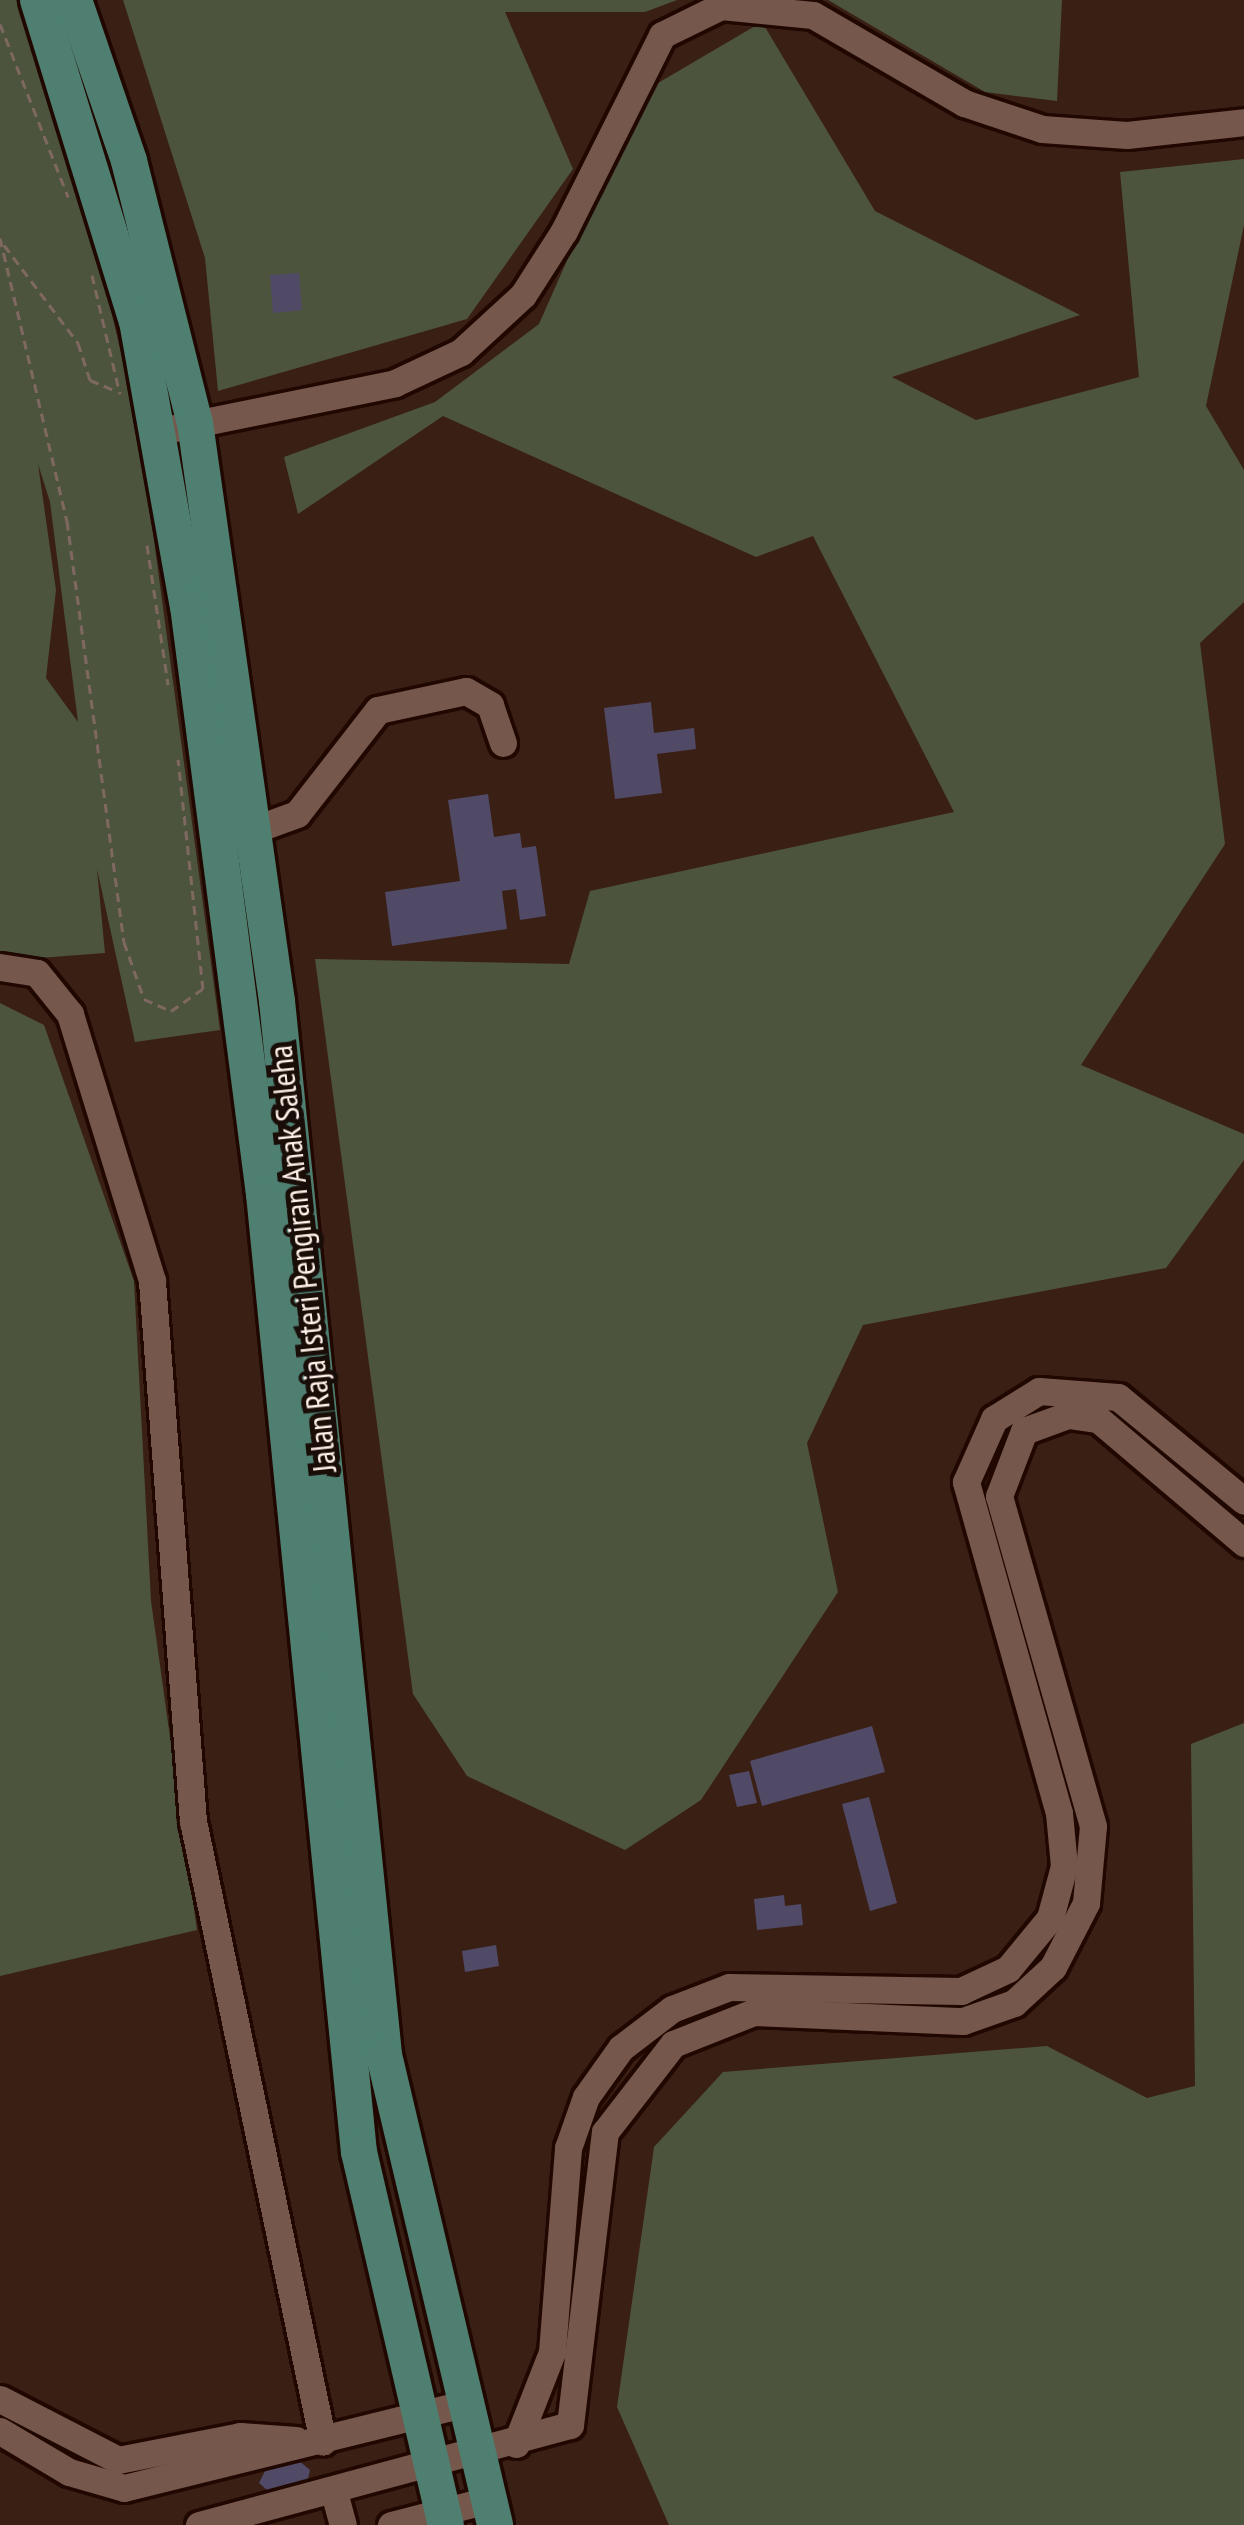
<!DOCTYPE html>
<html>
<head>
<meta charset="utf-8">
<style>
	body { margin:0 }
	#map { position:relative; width:1244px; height:2525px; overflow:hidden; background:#3a1f15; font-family:"PT Sans Narrow",sans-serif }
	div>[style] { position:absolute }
	.green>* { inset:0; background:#4c543e }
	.building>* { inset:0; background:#504a66 }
	.path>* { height:3px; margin-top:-1.5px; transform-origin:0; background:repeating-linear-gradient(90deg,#7f685f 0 9px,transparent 0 15px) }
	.roads { filter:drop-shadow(3px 0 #200801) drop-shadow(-3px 0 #200801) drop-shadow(0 3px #200801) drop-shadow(0 -3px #200801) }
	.minor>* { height:27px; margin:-13.5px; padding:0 13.5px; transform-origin:13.5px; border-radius:13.5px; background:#76574b }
	.major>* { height:36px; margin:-18px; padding:0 18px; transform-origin:18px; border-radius:18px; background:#4e7f71 }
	span { translate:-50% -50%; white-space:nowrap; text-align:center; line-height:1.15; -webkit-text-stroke:10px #190d08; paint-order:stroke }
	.street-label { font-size:33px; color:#fff0ea }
</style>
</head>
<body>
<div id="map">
	<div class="green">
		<i style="clip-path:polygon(evenodd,0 0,16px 0,89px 217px,139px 429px,220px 1030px,135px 1042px,97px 869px,105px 953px,0 961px,0 0,38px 464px,50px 502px,78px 722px,46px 678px,56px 590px,38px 464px)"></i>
		<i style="clip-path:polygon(123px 0,677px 0,645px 12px,505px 12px,573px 169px,467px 319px,218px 391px,205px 258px)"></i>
		<i style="clip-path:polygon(828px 0,1062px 0,1057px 101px,985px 92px)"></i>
		<i style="clip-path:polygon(762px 22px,875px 211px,1080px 315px,892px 377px,976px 420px,1139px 377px,1120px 172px,1244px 159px,1244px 225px,1206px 406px,1244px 470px,1244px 602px,1200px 643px,1225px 844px,1081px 1065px,1244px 1134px,1244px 1160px,1166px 1268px,863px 1325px,807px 1443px,838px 1592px,701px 1800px,625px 1850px,467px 1776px,413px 1694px,315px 959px,569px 964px,590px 891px,954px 812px,813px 536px,756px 557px,443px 416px,298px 514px,284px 457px,435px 402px,539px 324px,641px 93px)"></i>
		<i style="clip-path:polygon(0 1003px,44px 1025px,134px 1281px,151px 1601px,197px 1930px,0 1976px)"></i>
		<i style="clip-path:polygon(1244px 1723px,1244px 2525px,669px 2525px,617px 2407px,654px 2147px,723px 2072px,1047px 2046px,1147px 2098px,1195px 2086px,1191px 1744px)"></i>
	</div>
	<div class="building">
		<i style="clip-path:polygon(299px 273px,302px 310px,273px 313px,270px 275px)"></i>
		<i style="clip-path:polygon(651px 702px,654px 733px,694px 728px,696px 749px,657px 754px,662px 793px,615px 799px,604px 708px)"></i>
		<i style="clip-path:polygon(488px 794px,494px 837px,520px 833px,522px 848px,536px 846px,546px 916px,520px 920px,516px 889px,502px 891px,507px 929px,392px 946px,385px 892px,460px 881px,448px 800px)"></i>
		<i style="clip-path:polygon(872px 1726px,885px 1772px,762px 1806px,750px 1761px)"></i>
		<i style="clip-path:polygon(749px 1771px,757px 1803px,737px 1807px,729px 1775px)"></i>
		<i style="clip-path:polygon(869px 1797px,897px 1903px,870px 1911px,842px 1804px)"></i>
		<i style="clip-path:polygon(784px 1895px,785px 1906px,801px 1904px,803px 1925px,757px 1930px,754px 1899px)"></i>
		<i style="clip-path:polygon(496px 1945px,499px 1966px,465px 1972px,462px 1951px)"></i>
		<i style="clip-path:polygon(298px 2460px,310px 2470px,306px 2488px,275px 2497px,259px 2483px,266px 2469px)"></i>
	</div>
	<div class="path">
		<i style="left:0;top:24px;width:186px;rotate:68.5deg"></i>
		<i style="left:0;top:238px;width:291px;rotate:76.7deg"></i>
		<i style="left:67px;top:521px;width:425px;rotate:82.3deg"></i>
		<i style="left:124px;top:942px;width:60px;rotate:70.7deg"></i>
		<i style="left:144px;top:999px;width:30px;rotate:24deg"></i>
		<i style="left:171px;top:1011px;width:39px;rotate:-35deg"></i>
		<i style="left:203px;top:989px;width:231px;rotate:-96.2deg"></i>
		<i style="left:4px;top:245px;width:123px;rotate:52.9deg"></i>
		<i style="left:78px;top:343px;width:39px;rotate:72deg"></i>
		<i style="left:90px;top:380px;width:30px;rotate:23deg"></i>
		<i style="left:92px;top:275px;width:122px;rotate:76.8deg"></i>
		<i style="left:147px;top:545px;width:141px;rotate:81.4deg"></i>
	</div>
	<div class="roads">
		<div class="minor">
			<i style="left:160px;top:431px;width:240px;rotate:-11.5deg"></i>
			<i style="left:395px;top:383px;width:73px;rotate:-25.2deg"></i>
			<i style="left:461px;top:352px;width:84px;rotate:-42.6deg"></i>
			<i style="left:523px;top:295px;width:76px;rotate:-57.4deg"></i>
			<i style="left:564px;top:231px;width:219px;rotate:-63.4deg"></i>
			<i style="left:662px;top:35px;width:66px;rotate:-26.2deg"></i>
			<i style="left:721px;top:6px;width:92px;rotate:5.6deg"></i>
			<i style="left:813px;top:15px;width:175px;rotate:30.2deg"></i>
			<i style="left:964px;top:103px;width:82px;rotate:18.4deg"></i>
			<i style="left:1042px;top:129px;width:85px;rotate:4deg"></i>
			<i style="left:1127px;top:135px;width:118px;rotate:-6.3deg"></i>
			<i style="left:234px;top:837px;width:67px;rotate:-20.1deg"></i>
			<i style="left:297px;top:814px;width:132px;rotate:-52.1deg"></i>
			<i style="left:378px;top:710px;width:90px;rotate:-12.2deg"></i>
			<i style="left:466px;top:691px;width:28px;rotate:30deg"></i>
			<i style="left:490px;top:705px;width:40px;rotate:71.1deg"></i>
			<i style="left:0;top:967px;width:37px;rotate:9deg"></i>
			<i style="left:37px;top:973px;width:53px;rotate:51.2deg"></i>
			<i style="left:70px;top:1014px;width:279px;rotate:72.9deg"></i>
			<i style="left:152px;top:1281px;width:542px;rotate:85.66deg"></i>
			<i style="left:193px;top:1821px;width:634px;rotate:78.18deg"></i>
			<i style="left:0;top:2399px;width:133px;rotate:27.3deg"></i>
			<i style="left:118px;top:2460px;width:124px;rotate:-11.1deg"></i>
			<i style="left:240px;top:2436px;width:56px;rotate:4.1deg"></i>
			<i style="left:0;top:2431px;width:80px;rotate:30.7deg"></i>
			<i style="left:69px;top:2472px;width:57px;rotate:16.2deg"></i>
			<i style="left:124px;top:2488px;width:349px;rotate:-13.9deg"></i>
			<i style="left:516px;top:2444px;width:99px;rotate:-68.6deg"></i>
			<i style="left:552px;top:2352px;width:205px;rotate:-85.5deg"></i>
			<i style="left:568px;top:2148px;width:54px;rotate:-70.6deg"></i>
			<i style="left:586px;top:2097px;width:60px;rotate:-54.5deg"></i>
			<i style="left:621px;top:2048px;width:64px;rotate:-37.4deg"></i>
			<i style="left:672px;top:2009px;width:61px;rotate:-21.1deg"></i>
			<i style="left:729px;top:1987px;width:232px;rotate:1deg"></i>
			<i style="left:961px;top:1991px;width:52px;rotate:-25.1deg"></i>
			<i style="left:1008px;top:1969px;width:66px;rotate:-50.5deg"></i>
			<i style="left:1050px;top:1918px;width:54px;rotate:-74.9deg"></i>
			<i style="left:1064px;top:1866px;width:53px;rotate:-95.4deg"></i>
			<i style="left:1059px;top:1813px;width:344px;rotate:-105.7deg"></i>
			<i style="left:966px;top:1482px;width:69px;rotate:-66deg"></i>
			<i style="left:994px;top:1419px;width:53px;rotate:-31.9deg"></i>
			<i style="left:1039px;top:1391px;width:79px;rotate:4.3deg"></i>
			<i style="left:1118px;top:1397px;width:163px;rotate:39.5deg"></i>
			<i style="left:334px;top:2492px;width:34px;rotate:75deg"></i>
			<i style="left:199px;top:2525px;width:384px;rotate:-15.1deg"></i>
			<i style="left:570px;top:2425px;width:295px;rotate:-83.2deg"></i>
			<i style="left:605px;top:2132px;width:111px;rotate:-52.3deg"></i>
			<i style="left:673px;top:2044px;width:87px;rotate:-21.6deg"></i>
			<i style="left:754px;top:2012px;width:209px;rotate:2.5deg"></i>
			<i style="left:963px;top:2021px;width:54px;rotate:-19.4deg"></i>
			<i style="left:1014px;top:2003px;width:53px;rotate:-42.7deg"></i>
			<i style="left:1053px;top:1967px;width:72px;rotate:-62.7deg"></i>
			<i style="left:1086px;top:1903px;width:77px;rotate:-84.8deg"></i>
			<i style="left:1093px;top:1826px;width:343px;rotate:-105.9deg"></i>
			<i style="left:999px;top:1496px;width:70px;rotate:-69deg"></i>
			<i style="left:1024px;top:1431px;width:47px;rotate:-20deg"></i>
			<i style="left:1068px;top:1415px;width:30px;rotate:8deg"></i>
			<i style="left:1098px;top:1419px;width:192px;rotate:40.3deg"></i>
			<i style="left:391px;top:2525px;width:100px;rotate:-14.5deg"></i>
		</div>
		<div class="major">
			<i style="left:38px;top:0;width:336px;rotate:72.9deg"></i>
			<i style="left:137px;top:321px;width:290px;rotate:79.9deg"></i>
			<i style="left:188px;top:606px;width:593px;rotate:82.64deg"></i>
			<i style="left:264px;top:1194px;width:963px;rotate:84.34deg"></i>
			<i style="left:359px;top:2152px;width:383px;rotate:76.9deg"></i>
			<i style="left:74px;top:0;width:170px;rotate:71.1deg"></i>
			<i style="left:129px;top:161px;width:270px;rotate:75.9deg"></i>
			<i style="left:195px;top:423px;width:584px;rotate:81.93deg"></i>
			<i style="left:277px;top:1001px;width:1059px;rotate:84.2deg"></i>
			<i style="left:384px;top:2055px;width:483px;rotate:76.7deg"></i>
		</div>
	</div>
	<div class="street-label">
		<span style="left:302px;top:1259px;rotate:-96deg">Jalan Raja Isteri Pengiran Anak Saleha</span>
	</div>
</div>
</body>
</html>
